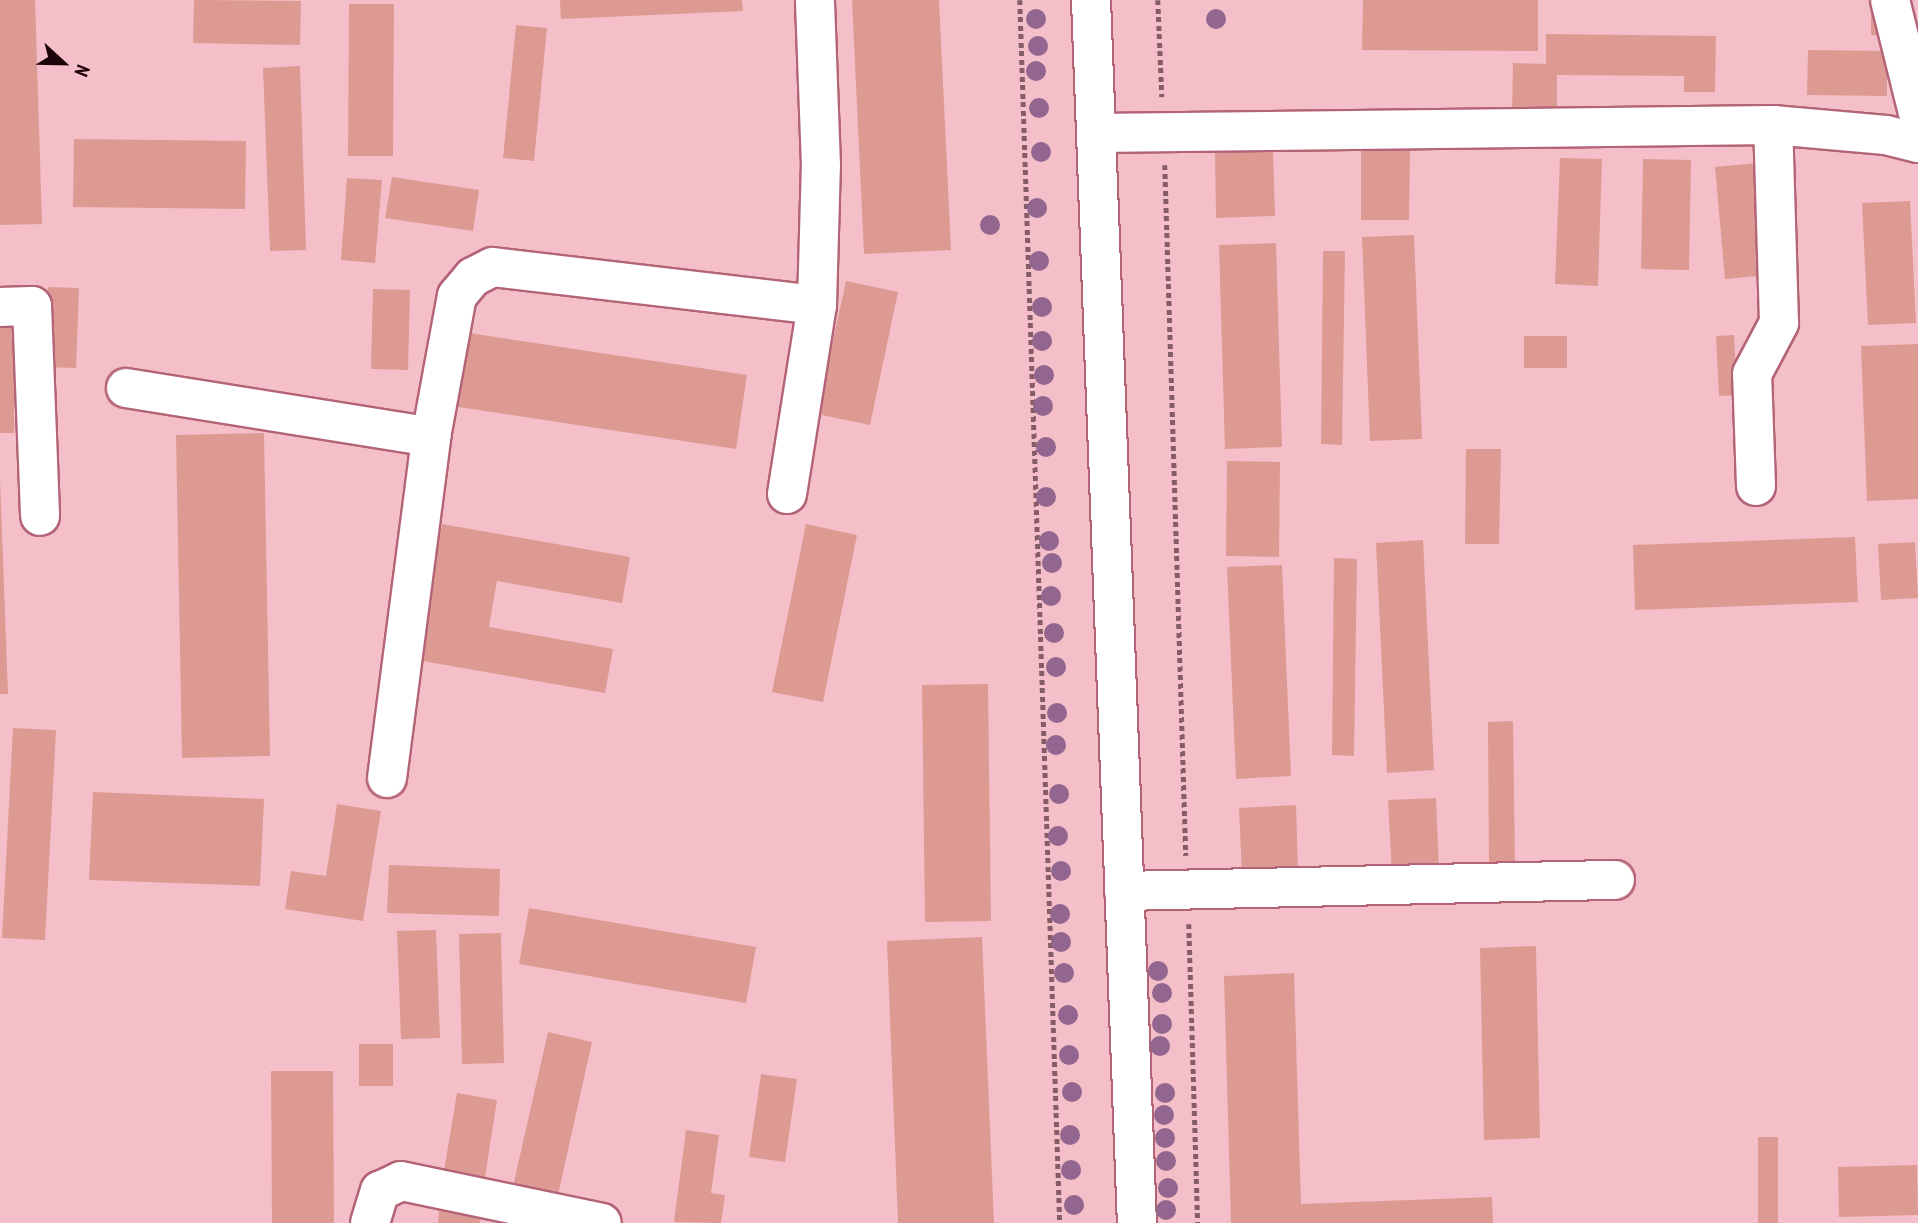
<!DOCTYPE html>
<html>
<head>
<meta charset="utf-8">
<style>
	body { margin:0 }
	#map { position:relative; width:1918px; height:1223px; overflow:hidden; background:#f4bfc9; font-family:"PT Sans Narrow",sans-serif }
	div>[style] { position:absolute }
	.building>* { inset:0; background:#dd9a93 }
	.path>* { height:4.5px; margin-top:-2.25px; transform-origin:0; background:repeating-linear-gradient(90deg,#865d66 0 5px,transparent 0 8.5px) }
	.roads { filter:drop-shadow(2px 0 #b46477) drop-shadow(-2px 0 #b46477) drop-shadow(0 2px #b46477) drop-shadow(0 -2px #b46477) }
	.minor>* { height:38px; margin:-19px; padding:0 19px; transform-origin:19px; border-radius:19px; background:#fff }
	.major>* { height:38px; margin:-19px; padding:0 19px; transform-origin:19px; border-radius:19px; background:#fff }
	.trees>* { width:20px; height:20px; margin:-10px; border-radius:50%; background:#92668e }
	span { translate:-50% -50%; white-space:nowrap; text-align:center; line-height:1.15; -webkit-text-stroke:7px #f4bfc9; paint-order:stroke }
	.north { position:absolute; left:28px; top:28px; width:70px; height:70px; -webkit-text-stroke:5px #f4bfc9; paint-order:stroke; rotate:112deg; font-size:19px; font-weight:700; line-height:28px; text-align:center; color:#1e0209 }
	.north::after { content:''; display:block; margin:auto; width:24px; height:32px; background:#1e0209; clip-path:polygon(50% 0,100% 100%,50% 72%,0 100%) }
</style>
</head>
<body>
<div id="map">
	<div class="building">
		<i style="clip-path:polygon(0 0,35px 0,42px 224px,0 225px)"></i>
		<i style="clip-path:polygon(194px 0,301px 1px,300px 45px,193px 43px)"></i>
		<i style="clip-path:polygon(560px 0,742px 0,743px 11px,561px 19px)"></i>
		<i style="clip-path:polygon(852px 0,939px 0,951px 250px,864px 254px)"></i>
		<i style="clip-path:polygon(1363px 0,1538px 0,1538px 51px,1362px 50px)"></i>
		<i style="clip-path:polygon(1871px 3px,1885px 3px,1884px 36px,1871px 35px)"></i>
		<i style="clip-path:polygon(349px 4px,394px 4px,393px 156px,348px 156px)"></i>
		<i style="clip-path:polygon(516px 25px,547px 28px,534px 161px,503px 158px)"></i>
		<i style="clip-path:polygon(1546px 34px,1716px 36px,1715px 92px,1684px 92px,1684px 76px,1557px 75px,1557px 113px,1512px 113px,1513px 63px,1546px 64px)"></i>
		<i style="clip-path:polygon(1808px 50px,1887px 51px,1887px 96px,1807px 95px)"></i>
		<i style="clip-path:polygon(300px 66px,306px 250px,270px 251px,263px 68px)"></i>
		<i style="clip-path:polygon(74px 139px,246px 141px,245px 209px,73px 207px)"></i>
		<i style="clip-path:polygon(1361px 149px,1410px 149px,1409px 220px,1361px 220px)"></i>
		<i style="clip-path:polygon(1273px 151px,1275px 216px,1216px 218px,1215px 152px)"></i>
		<i style="clip-path:polygon(1560px 158px,1602px 159px,1598px 286px,1555px 284px)"></i>
		<i style="clip-path:polygon(1643px 159px,1691px 160px,1689px 270px,1641px 269px)"></i>
		<i style="clip-path:polygon(1758px 163px,1769px 275px,1725px 279px,1715px 167px)"></i>
		<i style="clip-path:polygon(392px 177px,479px 190px,473px 231px,385px 218px)"></i>
		<i style="clip-path:polygon(347px 178px,382px 180px,375px 263px,341px 260px)"></i>
		<i style="clip-path:polygon(1910px 201px,1916px 323px,1868px 325px,1862px 203px)"></i>
		<i style="clip-path:polygon(1414px 235px,1422px 439px,1370px 441px,1362px 237px)"></i>
		<i style="clip-path:polygon(1276px 243px,1282px 447px,1225px 449px,1219px 245px)"></i>
		<i style="clip-path:polygon(1323px 251px,1345px 251px,1342px 445px,1321px 444px)"></i>
		<i style="clip-path:polygon(846px 281px,898px 292px,870px 425px,817px 414px)"></i>
		<i style="clip-path:polygon(48px 287px,79px 288px,76px 368px,45px 367px)"></i>
		<i style="clip-path:polygon(373px 289px,410px 290px,408px 370px,371px 369px)"></i>
		<i style="clip-path:polygon(0 325px,14px 325px,14px 433px,0 433px)"></i>
		<i style="clip-path:polygon(469px 333px,747px 375px,736px 449px,458px 407px)"></i>
		<i style="clip-path:polygon(1734px 335px,1737px 395px,1719px 396px,1716px 336px)"></i>
		<i style="clip-path:polygon(1524px 336px,1567px 336px,1567px 368px,1524px 368px)"></i>
		<i style="clip-path:polygon(1918px 344px,1918px 499px,1867px 501px,1861px 346px)"></i>
		<i style="clip-path:polygon(264px 433px,270px 756px,182px 758px,176px 435px)"></i>
		<i style="clip-path:polygon(1466px 449px,1501px 449px,1499px 544px,1465px 544px)"></i>
		<i style="clip-path:polygon(1227px 461px,1280px 462px,1279px 557px,1226px 556px)"></i>
		<i style="clip-path:polygon(0 479px,8px 694px,0 694px)"></i>
		<i style="clip-path:polygon(442px 524px,630px 557px,622px 603px,497px 581px,489px 627px,613px 649px,605px 693px,417px 660px)"></i>
		<i style="clip-path:polygon(806px 524px,857px 535px,823px 702px,772px 692px)"></i>
		<i style="clip-path:polygon(1855px 537px,1858px 602px,1635px 610px,1633px 545px)"></i>
		<i style="clip-path:polygon(1423px 540px,1434px 770px,1387px 773px,1376px 543px)"></i>
		<i style="clip-path:polygon(1915px 542px,1918px 598px,1881px 600px,1878px 544px)"></i>
		<i style="clip-path:polygon(1334px 558px,1357px 559px,1354px 756px,1332px 755px)"></i>
		<i style="clip-path:polygon(1282px 565px,1291px 776px,1236px 779px,1227px 567px)"></i>
		<i style="clip-path:polygon(988px 684px,991px 921px,925px 922px,922px 685px)"></i>
		<i style="clip-path:polygon(1513px 721px,1515px 866px,1489px 866px,1488px 722px)"></i>
		<i style="clip-path:polygon(13px 728px,56px 730px,45px 940px,2px 938px)"></i>
		<i style="clip-path:polygon(93px 792px,264px 799px,260px 886px,89px 880px)"></i>
		<i style="clip-path:polygon(1436px 798px,1439px 871px,1392px 873px,1388px 800px)"></i>
		<i style="clip-path:polygon(337px 804px,381px 811px,363px 921px,285px 909px,291px 871px,326px 876px)"></i>
		<i style="clip-path:polygon(1296px 805px,1298px 872px,1242px 875px,1239px 808px)"></i>
		<i style="clip-path:polygon(389px 865px,500px 869px,499px 916px,387px 913px)"></i>
		<i style="clip-path:polygon(529px 908px,756px 947px,746px 1003px,519px 964px)"></i>
		<i style="clip-path:polygon(436px 930px,440px 1038px,401px 1039px,397px 931px)"></i>
		<i style="clip-path:polygon(501px 933px,504px 1063px,462px 1064px,459px 934px)"></i>
		<i style="clip-path:polygon(982px 937px,994px 1223px,898px 1223px,887px 941px)"></i>
		<i style="clip-path:polygon(1536px 946px,1540px 1138px,1484px 1140px,1480px 948px)"></i>
		<i style="clip-path:polygon(1294px 973px,1301px 1204px,1492px 1197px,1493px 1223px,1231px 1223px,1224px 976px)"></i>
		<i style="clip-path:polygon(548px 1032px,592px 1042px,556px 1204px,511px 1195px)"></i>
		<i style="clip-path:polygon(359px 1044px,393px 1044px,393px 1086px,359px 1086px)"></i>
		<i style="clip-path:polygon(271px 1071px,333px 1071px,334px 1223px,272px 1223px)"></i>
		<i style="clip-path:polygon(761px 1074px,797px 1079px,785px 1162px,749px 1157px)"></i>
		<i style="clip-path:polygon(457px 1093px,497px 1100px,483px 1190px,442px 1183px)"></i>
		<i style="clip-path:polygon(686px 1130px,719px 1135px,711px 1193px,725px 1195px,721px 1223px,674px 1222px)"></i>
		<i style="clip-path:polygon(1758px 1137px,1778px 1137px,1778px 1223px,1758px 1223px)"></i>
		<i style="clip-path:polygon(1917px 1165px,1918px 1215px,1839px 1217px,1838px 1167px)"></i>
		<i style="clip-path:polygon(439px 1211px,481px 1213px,480px 1223px,438px 1223px)"></i>
	</div>
	<div class="path">
		<i style="left:1020px;top:0;width:1224px;rotate:88.13deg"></i>
		<i style="left:1158px;top:0;width:97px;rotate:87.6deg"></i>
		<i style="left:1165px;top:165px;width:691px;rotate:88.26deg"></i>
		<i style="left:1189px;top:924px;width:299px;rotate:88.3deg"></i>
	</div>
	<div class="roads">
		<div class="minor">
			<i style="left:1890px;top:0;width:116px;rotate:76.1deg"></i>
			<i style="left:1096px;top:133px;width:677px;rotate:-0.68deg"></i>
			<i style="left:1773px;top:125px;width:113px;rotate:5.1deg"></i>
			<i style="left:1886px;top:135px;width:33px;rotate:14deg"></i>
			<i style="left:0;top:307px;width:32px;rotate:-2deg"></i>
			<i style="left:32px;top:306px;width:210px;rotate:87.8deg"></i>
			<i style="left:126px;top:388px;width:309px;rotate:9.1deg"></i>
			<i style="left:1756px;top:486px;width:112px;rotate:-92deg"></i>
			<i style="left:1752px;top:374px;width:58px;rotate:-62.1deg"></i>
			<i style="left:1779px;top:323px;width:198px;rotate:-91.7deg"></i>
			<i style="left:787px;top:494px;width:191px;rotate:-81deg"></i>
			<i style="left:817px;top:305px;width:139px;rotate:-88.4deg"></i>
			<i style="left:821px;top:166px;width:166px;rotate:-92.1deg"></i>
			<i style="left:387px;top:778px;width:344px;rotate:-82.6deg"></i>
			<i style="left:431px;top:437px;width:143px;rotate:-79.6deg"></i>
			<i style="left:457px;top:296px;width:25px;rotate:-50deg"></i>
			<i style="left:473px;top:277px;width:22px;rotate:-27deg"></i>
			<i style="left:493px;top:267px;width:326px;rotate:6.7deg"></i>
			<i style="left:1124px;top:891px;width:491px;rotate:-1.3deg"></i>
			<i style="left:370px;top:1223px;width:34px;rotate:-73deg"></i>
			<i style="left:380px;top:1191px;width:23px;rotate:-25deg"></i>
			<i style="left:401px;top:1181px;width:205px;rotate:11.8deg"></i>
		</div>
		<div class="major">
			<i style="left:1091px;top:0;width:1224px;rotate:87.85deg"></i>
		</div>
	</div>
	<div class="trees">
		<i style="left:1036px;top:19px"></i>
		<i style="left:1216px;top:19px"></i>
		<i style="left:1038px;top:46px"></i>
		<i style="left:1036px;top:71px"></i>
		<i style="left:1039px;top:108px"></i>
		<i style="left:1041px;top:152px"></i>
		<i style="left:1037px;top:208px"></i>
		<i style="left:990px;top:225px"></i>
		<i style="left:1039px;top:261px"></i>
		<i style="left:1042px;top:307px"></i>
		<i style="left:1042px;top:341px"></i>
		<i style="left:1044px;top:375px"></i>
		<i style="left:1043px;top:406px"></i>
		<i style="left:1046px;top:447px"></i>
		<i style="left:1046px;top:497px"></i>
		<i style="left:1049px;top:541px"></i>
		<i style="left:1052px;top:563px"></i>
		<i style="left:1051px;top:596px"></i>
		<i style="left:1054px;top:633px"></i>
		<i style="left:1056px;top:667px"></i>
		<i style="left:1057px;top:713px"></i>
		<i style="left:1056px;top:745px"></i>
		<i style="left:1059px;top:794px"></i>
		<i style="left:1058px;top:836px"></i>
		<i style="left:1061px;top:871px"></i>
		<i style="left:1060px;top:914px"></i>
		<i style="left:1061px;top:942px"></i>
		<i style="left:1158px;top:971px"></i>
		<i style="left:1064px;top:973px"></i>
		<i style="left:1162px;top:993px"></i>
		<i style="left:1068px;top:1015px"></i>
		<i style="left:1162px;top:1024px"></i>
		<i style="left:1160px;top:1046px"></i>
		<i style="left:1069px;top:1055px"></i>
		<i style="left:1072px;top:1092px"></i>
		<i style="left:1165px;top:1093px"></i>
		<i style="left:1164px;top:1115px"></i>
		<i style="left:1070px;top:1135px"></i>
		<i style="left:1165px;top:1138px"></i>
		<i style="left:1166px;top:1161px"></i>
		<i style="left:1071px;top:1170px"></i>
		<i style="left:1168px;top:1188px"></i>
		<i style="left:1074px;top:1205px"></i>
		<i style="left:1166px;top:1210px"></i>
	</div>
	<div class="north">N</div>
</div>
</body>
</html>
